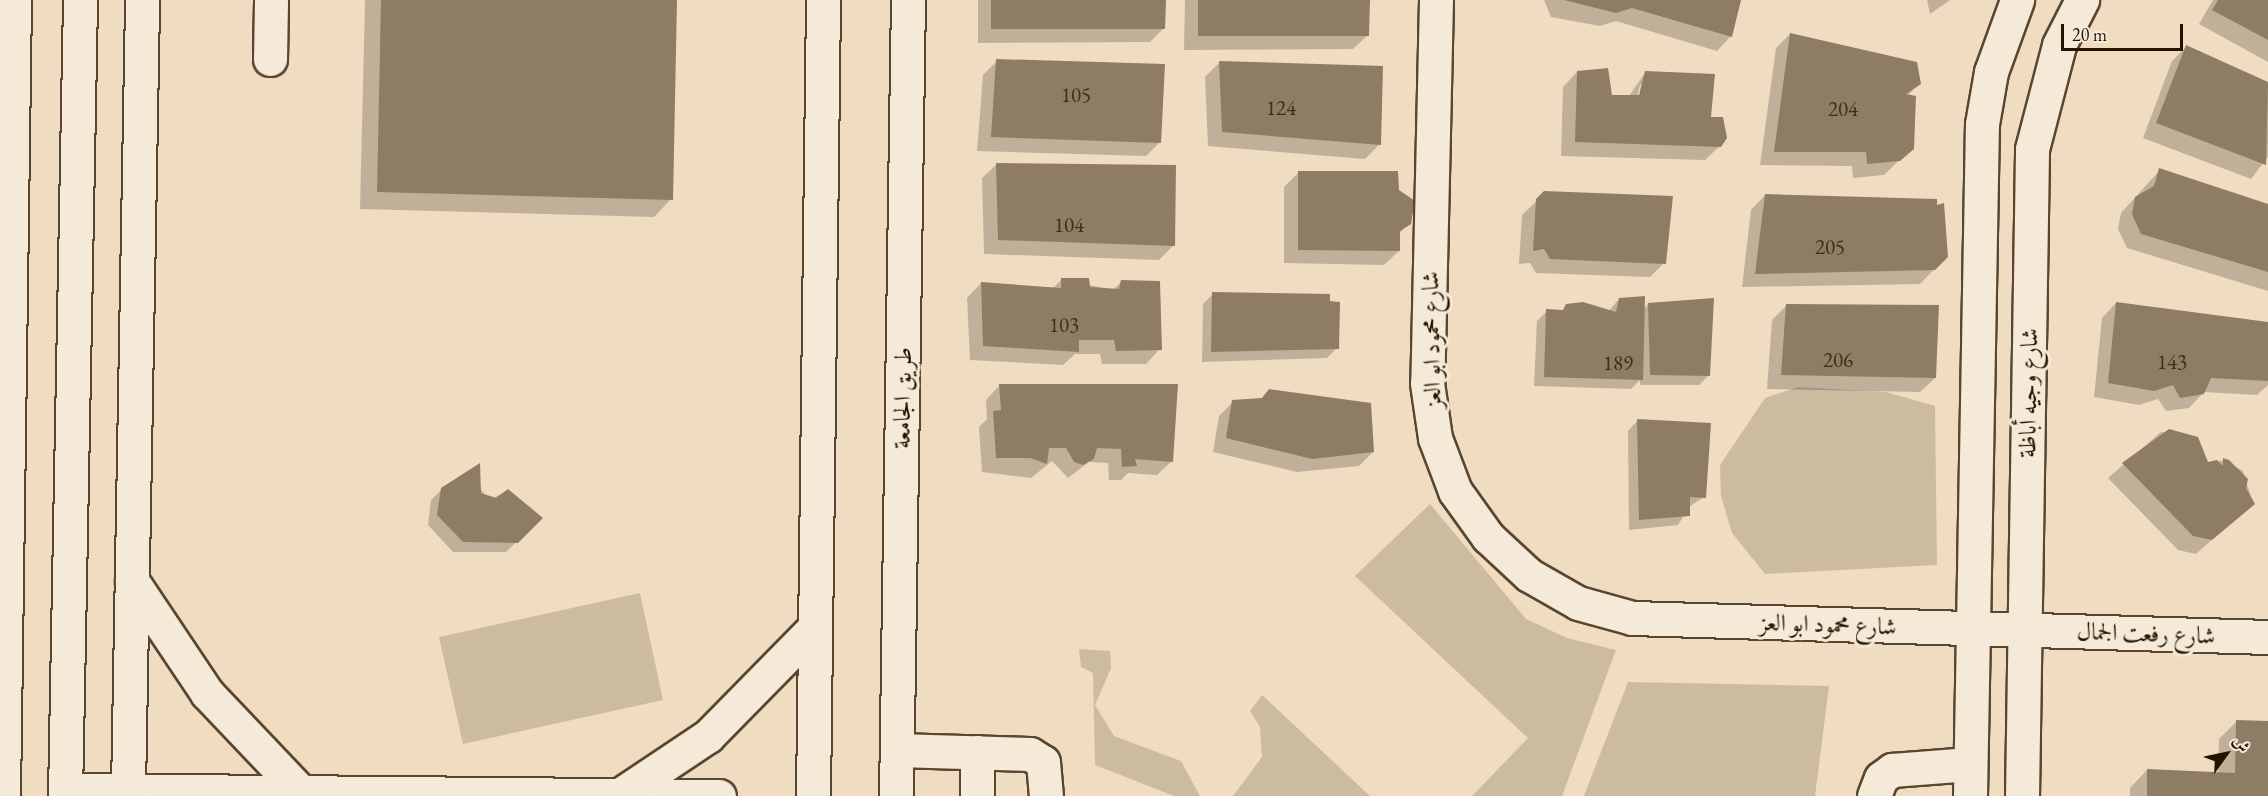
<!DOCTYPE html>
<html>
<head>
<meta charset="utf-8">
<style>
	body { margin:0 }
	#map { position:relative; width:2268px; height:796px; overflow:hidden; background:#f0ddc1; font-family:"EB Garamond",Amiri,serif }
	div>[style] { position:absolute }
	.green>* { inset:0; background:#cdbba0 }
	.shadow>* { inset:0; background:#0003 }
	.building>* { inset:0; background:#8f7c64 }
	.roads { filter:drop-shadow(2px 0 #584630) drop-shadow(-2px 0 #584630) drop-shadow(0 2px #584630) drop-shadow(0 -2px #584630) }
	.minor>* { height:33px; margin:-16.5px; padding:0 16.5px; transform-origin:16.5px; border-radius:16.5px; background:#f5e9d7 }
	span { translate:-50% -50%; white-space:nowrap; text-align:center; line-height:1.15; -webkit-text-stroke:6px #f5e9d7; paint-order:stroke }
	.number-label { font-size:21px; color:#402d19 }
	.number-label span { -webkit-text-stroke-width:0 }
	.street-label { font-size:24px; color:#251300 }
	.north { position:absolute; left:2196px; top:724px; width:60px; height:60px; -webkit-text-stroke:4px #f5e9d7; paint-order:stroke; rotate:57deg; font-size:16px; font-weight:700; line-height:24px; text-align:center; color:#251300 }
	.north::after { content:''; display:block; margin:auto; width:21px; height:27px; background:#251300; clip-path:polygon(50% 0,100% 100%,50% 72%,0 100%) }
	.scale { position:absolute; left:2061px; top:24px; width:122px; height:27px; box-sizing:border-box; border:3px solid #251300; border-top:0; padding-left:8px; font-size:18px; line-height:21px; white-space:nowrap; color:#251300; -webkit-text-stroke:4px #f5e9d7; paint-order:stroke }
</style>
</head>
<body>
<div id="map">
	<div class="green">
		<i style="clip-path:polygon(1798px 387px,1886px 392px,1935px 406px,1937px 565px,1765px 574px,1732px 533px,1721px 496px,1720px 465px,1765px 398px)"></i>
		<i style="clip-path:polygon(1430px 504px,1526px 619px,1567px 638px,1616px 650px,1562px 796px,1472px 796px,1528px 738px,1355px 576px)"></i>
		<i style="clip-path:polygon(640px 593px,663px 700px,463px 744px,439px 637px)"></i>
		<i style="clip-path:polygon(1079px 649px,1110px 651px,1111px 668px,1095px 705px,1114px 736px,1181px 761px,1200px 796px,1174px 796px,1095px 765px,1093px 673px,1081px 667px)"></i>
		<i style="clip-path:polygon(1628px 682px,1829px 686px,1815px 796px,1584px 796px)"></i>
		<i style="clip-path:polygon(1262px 695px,1370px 796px,1233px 796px,1262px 757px,1260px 727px,1250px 711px)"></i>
	</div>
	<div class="shadow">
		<i style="clip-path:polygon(365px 0,676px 0,671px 199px,654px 217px,360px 209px)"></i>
		<i style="clip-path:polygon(978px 0,1165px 0,1164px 28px,1150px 42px,978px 43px)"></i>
		<i style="clip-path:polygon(1185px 0,1369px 0,1368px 35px,1353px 49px,1184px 50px)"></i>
		<i style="clip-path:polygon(1544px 0,1741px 0,1731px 36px,1717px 51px,1616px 21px,1600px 26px,1551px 17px)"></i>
		<i style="clip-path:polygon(1927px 0,1950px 0,1930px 14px)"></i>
		<i style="clip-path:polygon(2213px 0,2268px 0,2268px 62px,2199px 24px)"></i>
		<i style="clip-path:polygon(1790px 34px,1920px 83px,1907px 96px,1912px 148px,1884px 175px,1853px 178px,1852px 166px,1760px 165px,1776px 48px)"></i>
		<i style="clip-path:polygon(2186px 47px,2268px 83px,2268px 157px,2251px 179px,2143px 138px,2172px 61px)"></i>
		<i style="clip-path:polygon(997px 61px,1160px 142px,1146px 156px,977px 151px,983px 75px)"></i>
		<i style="clip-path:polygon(1219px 63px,1379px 145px,1365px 159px,1208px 146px,1205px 77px)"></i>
		<i style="clip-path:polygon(evenodd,1577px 72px,1610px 96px,1629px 96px,1645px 73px,1709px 118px,1720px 146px,1705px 160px,1561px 156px,1563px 87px,1577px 72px,1640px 85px,1643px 85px,1639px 102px,1636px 102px,1640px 85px)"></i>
		<i style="clip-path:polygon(997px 164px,1173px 246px,1159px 260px,984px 254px,982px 178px)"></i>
		<i style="clip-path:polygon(2160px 170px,2268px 206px,2268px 291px,2127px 248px,2118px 229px,2121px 213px)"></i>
		<i style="clip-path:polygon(1298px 173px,1398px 191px,1409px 223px,1399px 234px,1399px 251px,1384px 265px,1284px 263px,1284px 187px)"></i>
		<i style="clip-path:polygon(1545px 193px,1664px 263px,1650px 277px,1536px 273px,1530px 263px,1519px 264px,1522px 215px)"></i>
		<i style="clip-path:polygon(1765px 195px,1936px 206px,1947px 256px,1920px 284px,1742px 287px,1751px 210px)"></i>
		<i style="clip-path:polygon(1062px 279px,1113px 290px,1122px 281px,1160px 349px,1146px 364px,1102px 364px,1100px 354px,1075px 354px,1063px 365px,970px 360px,967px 298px,981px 283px,1052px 289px)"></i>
		<i style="clip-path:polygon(1213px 294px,1337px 348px,1327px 358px,1202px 362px,1203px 304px)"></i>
		<i style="clip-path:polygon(1619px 299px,1643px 310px,1648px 304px,1709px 375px,1699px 385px,1640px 385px,1640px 380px,1631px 389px,1534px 386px,1537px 321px,1547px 311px,1608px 312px)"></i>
		<i style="clip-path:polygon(2116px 303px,2268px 324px,2268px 385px,2257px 395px,2204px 392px,2189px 408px,2166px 411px,2158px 399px,2139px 405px,2094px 397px,2102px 318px)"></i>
		<i style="clip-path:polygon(1786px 306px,1935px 378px,1920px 392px,1767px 389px,1772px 320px)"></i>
		<i style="clip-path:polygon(1000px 385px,1172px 461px,1157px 475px,1128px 473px,1121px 480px,1109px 480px,1108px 463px,1089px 462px,1068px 478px,1052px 461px,1031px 478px,982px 472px,979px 427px,987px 419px,986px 400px)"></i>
		<i style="clip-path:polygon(1233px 402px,1373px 452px,1359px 466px,1297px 472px,1213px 452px,1219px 416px)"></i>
		<i style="clip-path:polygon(1638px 420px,1704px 497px,1689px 507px,1678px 525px,1629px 530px,1628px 431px)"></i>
		<i style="clip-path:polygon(2161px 432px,2192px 436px,2207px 464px,2224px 460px,2243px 471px,2253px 503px,2196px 554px,2178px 550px,2108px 478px)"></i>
		<i style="clip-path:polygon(476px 483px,489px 500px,507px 491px,541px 518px,506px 552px,453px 552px,428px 525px,431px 500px,442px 489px)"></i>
		<i style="clip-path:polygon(2236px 722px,2268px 722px,2268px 796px,2130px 796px,2130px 788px,2147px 770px,2218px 773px,2219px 739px)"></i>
	</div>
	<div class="building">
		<i style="clip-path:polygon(381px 0,677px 0,673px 200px,377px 192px)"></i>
		<i style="clip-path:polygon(991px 0,1166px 0,1165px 29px,991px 29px)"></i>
		<i style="clip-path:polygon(1198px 0,1370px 0,1369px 36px,1198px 36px)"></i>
		<i style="clip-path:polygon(1564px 0,1741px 0,1732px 37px,1632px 8px,1616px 13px)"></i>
		<i style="clip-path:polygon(2218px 0,2268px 0,2268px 40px,2212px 10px)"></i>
		<i style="clip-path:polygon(1790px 33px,1917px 62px,1921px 84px,1906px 94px,1916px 96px,1914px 149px,1900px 161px,1867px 164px,1866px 152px,1774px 152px)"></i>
		<i style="clip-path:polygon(2186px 45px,2268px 82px,2266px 165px,2156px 123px)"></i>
		<i style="clip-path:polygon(996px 59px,1165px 64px,1161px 143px,991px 137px)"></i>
		<i style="clip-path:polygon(1219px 61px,1383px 66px,1381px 145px,1222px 132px)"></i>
		<i style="clip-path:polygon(1608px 68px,1612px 95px,1639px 95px,1645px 71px,1715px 74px,1711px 117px,1723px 117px,1727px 138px,1721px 147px,1575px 142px,1577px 71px)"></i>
		<i style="clip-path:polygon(996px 163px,1176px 165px,1175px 246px,998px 240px)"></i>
		<i style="clip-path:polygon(2159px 168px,2268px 204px,2268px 272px,2141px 234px,2132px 214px,2135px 197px,2154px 186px)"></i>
		<i style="clip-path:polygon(1298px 171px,1398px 171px,1399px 190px,1415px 201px,1411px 224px,1400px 231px,1400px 251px,1298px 250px)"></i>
		<i style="clip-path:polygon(1544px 191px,1673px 196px,1666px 264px,1550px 259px,1544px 249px,1533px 251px,1536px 199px)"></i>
		<i style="clip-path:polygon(1765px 194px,1937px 199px,1937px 205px,1944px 203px,1948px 257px,1935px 270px,1755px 274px)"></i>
		<i style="clip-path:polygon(1061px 278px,1089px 278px,1090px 287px,1119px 289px,1121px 280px,1160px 281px,1162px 350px,1116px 351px,1114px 340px,1079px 340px,1079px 352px,983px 346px,981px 282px,1061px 288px)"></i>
		<i style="clip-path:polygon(1212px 292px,1330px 294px,1330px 301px,1340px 302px,1339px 349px,1211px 352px)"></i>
		<i style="clip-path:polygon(1645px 296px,1643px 380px,1544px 377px,1546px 309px,1563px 310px,1566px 304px,1583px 302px,1616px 312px,1619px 298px)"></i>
		<i style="clip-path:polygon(1714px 298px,1710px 376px,1650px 375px,1648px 303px)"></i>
		<i style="clip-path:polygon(2116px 302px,2268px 322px,2268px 381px,2211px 378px,2204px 394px,2180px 398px,2173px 385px,2154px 391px,2108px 383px)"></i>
		<i style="clip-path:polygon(1786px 304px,1939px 305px,1936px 378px,1781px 375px)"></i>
		<i style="clip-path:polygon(999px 384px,1178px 384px,1173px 462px,1135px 459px,1137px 466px,1122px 467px,1121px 449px,1097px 448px,1094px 459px,1083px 465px,1074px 462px,1066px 448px,1049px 448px,1047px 464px,1030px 458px,996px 458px,993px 411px,1001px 410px)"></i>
		<i style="clip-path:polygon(1269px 389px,1371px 403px,1374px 452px,1312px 459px,1226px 438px,1232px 400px,1262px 398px)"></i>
		<i style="clip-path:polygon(1637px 419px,1711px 423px,1706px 498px,1690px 497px,1690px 516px,1639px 520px)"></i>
		<i style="clip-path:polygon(2169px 429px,2198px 437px,2208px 462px,2217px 460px,2223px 466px,2223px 458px,2229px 460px,2248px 479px,2246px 488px,2255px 504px,2212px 540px,2193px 536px,2122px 463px)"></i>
		<i style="clip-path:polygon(480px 463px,481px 493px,496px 498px,508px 489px,543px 518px,518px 543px,463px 542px,437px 515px,441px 488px)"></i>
		<i style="clip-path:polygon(2236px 720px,2268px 721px,2268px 796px,2147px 796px,2147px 769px,2235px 773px)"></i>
	</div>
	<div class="roads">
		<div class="minor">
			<i style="left:1436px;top:0;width:383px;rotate:91.3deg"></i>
			<i style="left:1427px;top:383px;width:56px;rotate:81.7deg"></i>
			<i style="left:1435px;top:438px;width:57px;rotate:69.3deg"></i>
			<i style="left:1455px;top:491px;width:57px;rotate:54.3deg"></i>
			<i style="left:1488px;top:537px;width:56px;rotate:42.8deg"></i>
			<i style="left:1529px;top:575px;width:56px;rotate:29.7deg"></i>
			<i style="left:1578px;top:603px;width:56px;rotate:15.5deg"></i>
			<i style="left:1632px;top:618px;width:636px;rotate:1.71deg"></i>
			<i style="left:270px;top:59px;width:59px;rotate:-89deg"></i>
			<i style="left:132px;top:581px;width:135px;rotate:56.2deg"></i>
			<i style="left:207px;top:693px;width:135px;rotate:46.5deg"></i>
			<i style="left:897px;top:750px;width:133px;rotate:1.7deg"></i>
			<i style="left:1030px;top:754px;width:15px;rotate:32deg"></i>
			<i style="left:1043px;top:762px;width:34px;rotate:85deg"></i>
			<i style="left:65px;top:790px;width:654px;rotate:0.53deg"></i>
			<i style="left:128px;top:790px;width:790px;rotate:-88.98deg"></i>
			<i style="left:624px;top:792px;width:101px;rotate:-33.7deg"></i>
			<i style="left:708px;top:736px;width:151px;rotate:-45.5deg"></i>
			<i style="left:3px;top:796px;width:796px;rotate:-89.21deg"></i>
			<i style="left:65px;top:796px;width:796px;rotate:-88.92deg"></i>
			<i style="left:813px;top:796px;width:796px;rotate:-89.28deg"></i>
			<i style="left:896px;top:796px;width:796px;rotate:-89.14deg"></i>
			<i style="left:977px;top:796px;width:44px;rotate:-90deg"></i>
			<i style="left:1874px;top:796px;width:19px;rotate:-69deg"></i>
			<i style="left:1881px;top:778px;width:14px;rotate:-36deg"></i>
			<i style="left:1892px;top:770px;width:78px;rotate:-4.4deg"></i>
			<i style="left:1970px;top:796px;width:672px;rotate:-88.98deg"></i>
			<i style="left:1982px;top:124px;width:53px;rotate:-80.2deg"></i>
			<i style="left:1991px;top:72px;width:77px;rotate:-70.1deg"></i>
			<i style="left:2022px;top:796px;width:647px;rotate:-89.11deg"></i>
			<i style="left:2032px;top:149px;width:107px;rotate:-75.4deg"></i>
			<i style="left:2059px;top:45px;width:51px;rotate:-62.9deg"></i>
		</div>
	</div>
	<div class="number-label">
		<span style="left:1076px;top:95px">105</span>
		<span style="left:1281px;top:108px">124</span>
		<span style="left:1843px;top:109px">204</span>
		<span style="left:1069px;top:225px">104</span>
		<span style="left:1830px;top:247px">205</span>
		<span style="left:1064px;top:325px">103</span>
		<span style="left:1838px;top:360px">206</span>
		<span style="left:2172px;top:362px">143</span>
		<span style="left:1618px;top:363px">189</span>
	</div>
	<div class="street-label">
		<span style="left:1431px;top:340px;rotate:-91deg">شارع محمود ابو العز</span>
		<span style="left:2028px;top:393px;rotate:-89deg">شارع وجيه أباظة</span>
		<span style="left:902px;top:398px;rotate:-89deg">طريق الجامعة</span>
		<span style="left:1828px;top:624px;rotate:2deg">شارع محمود ابو العز</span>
		<span style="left:2146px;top:633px;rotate:2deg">شارع رفعت الجمال</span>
	</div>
	<div class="north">ش</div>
	<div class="scale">20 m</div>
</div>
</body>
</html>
